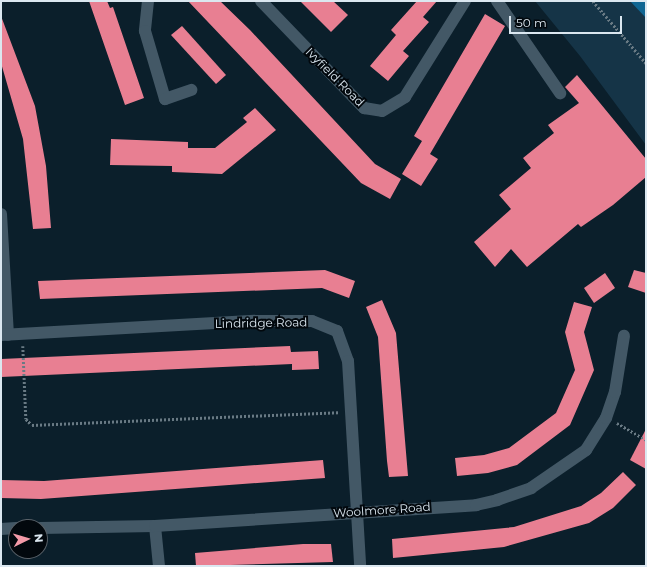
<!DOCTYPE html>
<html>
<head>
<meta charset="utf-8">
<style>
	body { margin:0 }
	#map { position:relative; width:647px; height:567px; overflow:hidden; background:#0b1f2b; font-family:Montserrat,sans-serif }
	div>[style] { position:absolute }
	.green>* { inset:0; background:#153447 }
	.water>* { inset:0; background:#106693 }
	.building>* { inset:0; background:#e87f92 }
	.path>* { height:2.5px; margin-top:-1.25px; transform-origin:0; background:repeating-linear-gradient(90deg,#697a84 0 2px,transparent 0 4px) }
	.minor>* { height:12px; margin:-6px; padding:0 6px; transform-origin:6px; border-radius:6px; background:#435866 }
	span { translate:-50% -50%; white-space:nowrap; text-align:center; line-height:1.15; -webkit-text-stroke:4px #02080d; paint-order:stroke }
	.street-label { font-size:12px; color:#dbe7f0 }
	.frame { position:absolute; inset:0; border:2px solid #dbe7f0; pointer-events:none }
	.north { position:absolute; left:8px; top:519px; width:40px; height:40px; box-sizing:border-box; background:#02080d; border:1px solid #596168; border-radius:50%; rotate:85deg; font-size:11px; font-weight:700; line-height:16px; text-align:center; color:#dbe7f0 }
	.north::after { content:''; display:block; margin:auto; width:14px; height:18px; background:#f39aa8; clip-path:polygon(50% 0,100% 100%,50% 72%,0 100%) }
	.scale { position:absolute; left:509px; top:16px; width:113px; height:18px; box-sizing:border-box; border:2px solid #dbe7f0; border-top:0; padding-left:5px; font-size:12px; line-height:14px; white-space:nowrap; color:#dbe7f0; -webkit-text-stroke:3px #02080d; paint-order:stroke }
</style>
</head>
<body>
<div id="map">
	<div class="green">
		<i style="clip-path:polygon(535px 1px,646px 1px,646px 145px,580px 56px)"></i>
	</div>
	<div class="water">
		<i style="clip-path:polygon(630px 1px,646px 1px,646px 18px)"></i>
	</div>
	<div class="building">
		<i style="clip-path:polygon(89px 1px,107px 1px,110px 8px,113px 7px,144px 98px,125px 105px)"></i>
		<i style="clip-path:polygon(188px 1px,220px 1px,250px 30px,375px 164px,401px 179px,390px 199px,361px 183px)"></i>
		<i style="clip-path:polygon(300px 1px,333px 1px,348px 15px,331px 32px)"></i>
		<i style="clip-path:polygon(417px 1px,437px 1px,423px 17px,429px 22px,403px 51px,409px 56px,388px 81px,370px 66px,396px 35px,391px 30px)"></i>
		<i style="clip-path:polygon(485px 14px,505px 26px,430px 154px,438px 159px,421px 186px,402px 174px,422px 141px,414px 136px)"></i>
		<i style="clip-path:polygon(1px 16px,35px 106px,46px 166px,51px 228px,33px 229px,23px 139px,1px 63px)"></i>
		<i style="clip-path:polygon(182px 26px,226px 75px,216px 84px,171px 35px)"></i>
		<i style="clip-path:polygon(577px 75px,646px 159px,646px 177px,613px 205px,581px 227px,578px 224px,527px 267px,511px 249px,495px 267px,474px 242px,511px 209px,499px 195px,531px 168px,523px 158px,554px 133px,548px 125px,579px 103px,565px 87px)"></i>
		<i style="clip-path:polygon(255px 108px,276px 130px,222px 174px,172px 172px,172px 166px,110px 165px,111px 139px,188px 142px,188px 148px,215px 148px,247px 122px,243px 118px)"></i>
		<i style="clip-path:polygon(325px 270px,355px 281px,349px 298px,322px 288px,40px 299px,38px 281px)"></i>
		<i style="clip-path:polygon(634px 270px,646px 273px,646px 293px,628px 287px)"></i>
		<i style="clip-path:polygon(605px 273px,615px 288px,594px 303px,584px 288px)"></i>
		<i style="clip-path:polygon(382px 300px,396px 333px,408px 476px,389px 477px,387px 461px,378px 337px,366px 307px)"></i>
		<i style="clip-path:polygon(574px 302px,592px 307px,584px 332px,594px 370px,570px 425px,517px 465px,488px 473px,457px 476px,455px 458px,484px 455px,509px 448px,556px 413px,575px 370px,565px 332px)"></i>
		<i style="clip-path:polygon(290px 346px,291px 352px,318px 351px,319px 369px,292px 370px,292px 364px,1px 377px,1px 359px)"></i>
		<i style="clip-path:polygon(646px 429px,646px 469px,630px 460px)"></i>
		<i style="clip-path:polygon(323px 460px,325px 478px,41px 499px,1px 498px,1px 480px,44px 481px)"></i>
		<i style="clip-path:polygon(623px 472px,636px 485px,613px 508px,589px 523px,504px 547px,393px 558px,392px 539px,514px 527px,581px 506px,601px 493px)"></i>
		<i style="clip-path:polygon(303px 544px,331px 544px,333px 562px,196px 566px,195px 553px)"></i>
	</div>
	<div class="path">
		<i style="left:593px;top:1px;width:82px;rotate:49.5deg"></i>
		<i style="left:23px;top:346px;width:73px;rotate:87.6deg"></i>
		<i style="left:26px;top:419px;width:8px;rotate:45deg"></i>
		<i style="left:32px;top:425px;width:307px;rotate:-2.4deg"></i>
		<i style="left:617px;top:423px;width:34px;rotate:30deg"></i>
	</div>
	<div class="minor">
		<i style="left:148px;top:1px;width:30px;rotate:96deg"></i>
		<i style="left:145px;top:31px;width:71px;rotate:73.6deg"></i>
		<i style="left:165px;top:99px;width:28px;rotate:-19deg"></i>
		<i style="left:261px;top:1px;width:149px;rotate:46.1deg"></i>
		<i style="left:364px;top:108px;width:18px;rotate:9deg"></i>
		<i style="left:382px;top:111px;width:27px;rotate:-31deg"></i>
		<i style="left:405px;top:97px;width:113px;rotate:-58deg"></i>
		<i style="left:497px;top:1px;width:112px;rotate:55.6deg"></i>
		<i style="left:1px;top:214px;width:121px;rotate:86.7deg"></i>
		<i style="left:1px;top:335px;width:254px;rotate:-3.2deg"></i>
		<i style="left:255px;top:321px;width:57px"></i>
		<i style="left:312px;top:321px;width:27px;rotate:22deg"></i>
		<i style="left:337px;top:331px;width:32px;rotate:70deg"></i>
		<i style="left:348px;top:361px;width:205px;rotate:86.6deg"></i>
		<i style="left:155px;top:526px;width:40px;rotate:84.3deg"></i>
		<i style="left:40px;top:528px;width:115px;rotate:-1deg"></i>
		<i style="left:155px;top:526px;width:322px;rotate:-3.7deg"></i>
		<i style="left:476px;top:505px;width:22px;rotate:-13deg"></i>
		<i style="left:497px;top:500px;width:36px;rotate:-19deg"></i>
		<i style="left:531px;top:488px;width:67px;rotate:-34.6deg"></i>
		<i style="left:586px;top:450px;width:38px;rotate:-58deg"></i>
		<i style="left:606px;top:418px;width:28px;rotate:-71deg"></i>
		<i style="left:615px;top:392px;width:57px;rotate:-80.9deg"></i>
		<i style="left:1px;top:529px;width:15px;rotate:-4deg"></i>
	</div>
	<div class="street-label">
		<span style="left:335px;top:77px;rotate:45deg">Ivyfield Road</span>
		<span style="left:261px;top:323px;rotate:-1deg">Lindridge Road</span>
		<span style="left:382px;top:510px;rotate:-4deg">Woolmore Road</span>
	</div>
	<div class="frame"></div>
	<div class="north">N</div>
	<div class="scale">50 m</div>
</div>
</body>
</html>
